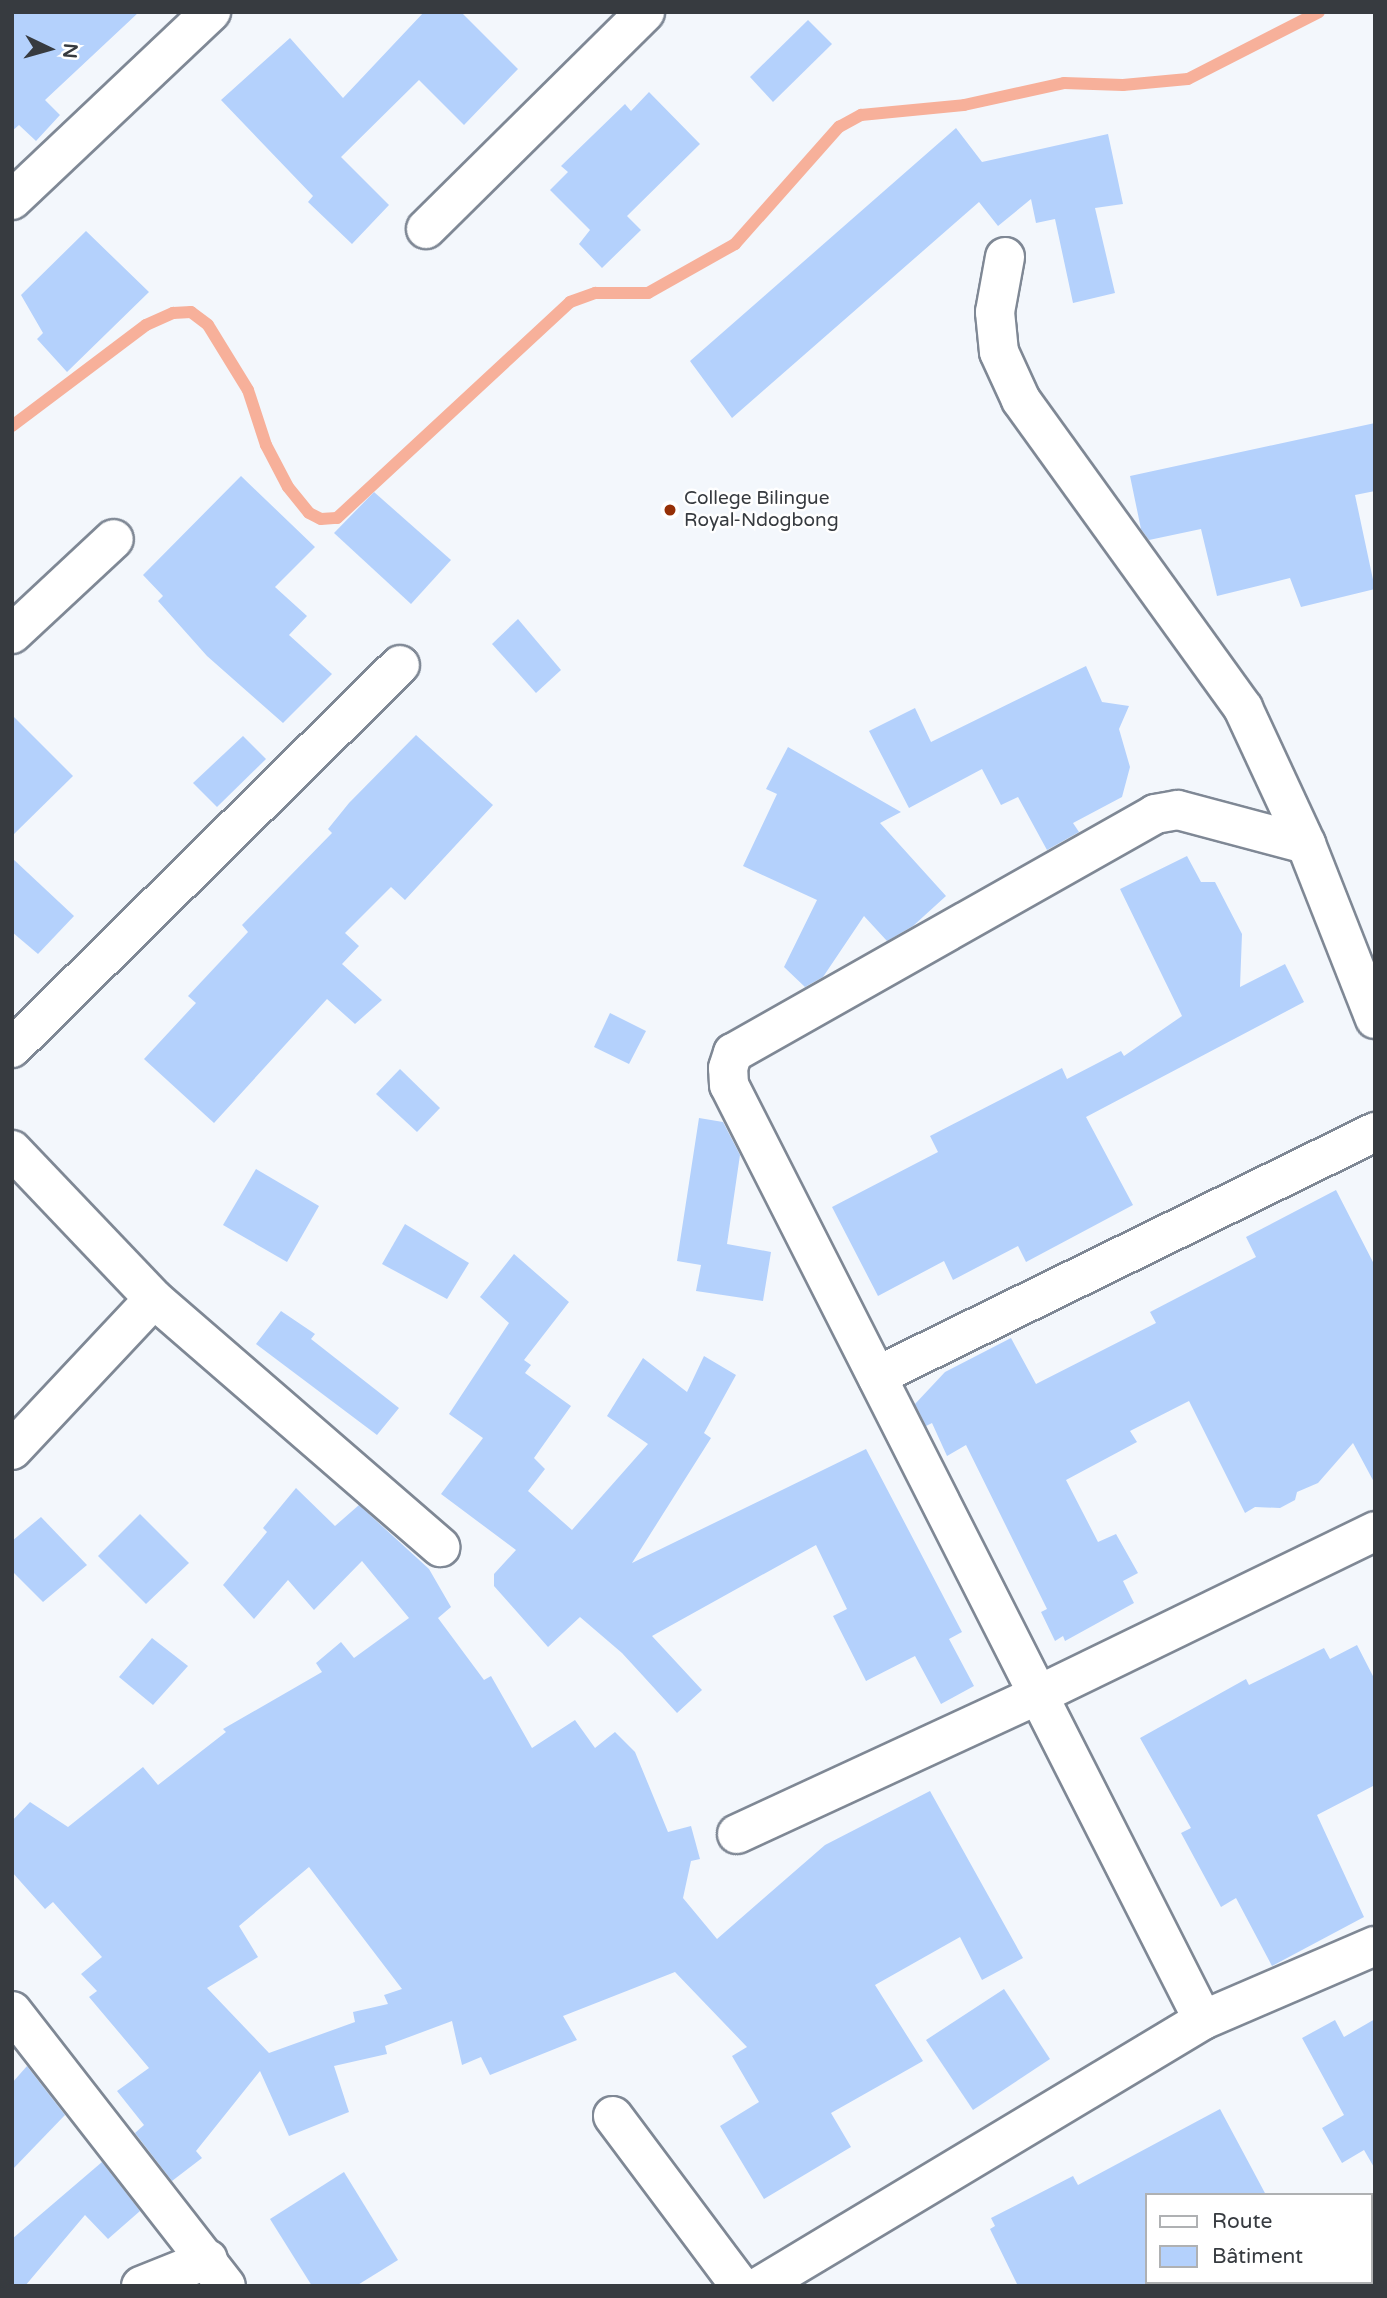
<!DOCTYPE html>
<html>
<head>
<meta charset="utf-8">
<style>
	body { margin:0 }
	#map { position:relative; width:1387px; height:2298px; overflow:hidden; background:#f3f7fc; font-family:"Varela Round",sans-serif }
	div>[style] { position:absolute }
	.stream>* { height:12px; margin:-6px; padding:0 6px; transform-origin:6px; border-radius:6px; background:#f7b09a }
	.building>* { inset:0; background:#b4d1fc }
	.roads { filter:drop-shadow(2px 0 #7f8895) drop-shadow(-2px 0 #7f8895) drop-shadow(0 2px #7f8895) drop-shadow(0 -2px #7f8895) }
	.street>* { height:38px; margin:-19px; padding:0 19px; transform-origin:19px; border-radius:19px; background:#fff }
	.dots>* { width:19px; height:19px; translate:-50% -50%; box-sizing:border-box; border:4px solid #fff; border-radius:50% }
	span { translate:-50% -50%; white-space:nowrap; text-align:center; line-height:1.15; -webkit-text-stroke:5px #fff; paint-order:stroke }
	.poi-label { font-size:19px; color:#373b40 }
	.left { translate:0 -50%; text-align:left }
	.frame { position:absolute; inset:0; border:14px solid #373b40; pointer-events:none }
	.legend { position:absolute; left:1145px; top:2193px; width:228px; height:91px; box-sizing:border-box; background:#fff; border:2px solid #afb1b3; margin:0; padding:9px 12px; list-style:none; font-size:21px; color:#373b40 }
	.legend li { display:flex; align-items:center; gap:14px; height:35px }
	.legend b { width:35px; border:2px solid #afb1b3 }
	.north { position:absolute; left:14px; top:14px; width:70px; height:70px; -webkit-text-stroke:5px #fff; paint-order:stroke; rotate:95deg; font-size:19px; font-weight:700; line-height:28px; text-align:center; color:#373b40 }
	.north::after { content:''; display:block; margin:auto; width:24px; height:32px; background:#373b40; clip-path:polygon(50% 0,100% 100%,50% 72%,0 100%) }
</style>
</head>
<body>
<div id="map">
	<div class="stream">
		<i style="left:12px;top:426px;width:168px;rotate:-37deg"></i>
		<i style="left:146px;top:325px;width:30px;rotate:-24deg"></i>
		<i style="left:173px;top:313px;width:18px;rotate:-3deg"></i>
		<i style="left:191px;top:312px;width:21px;rotate:37deg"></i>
		<i style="left:208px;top:325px;width:76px;rotate:58.4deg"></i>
		<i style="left:248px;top:390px;width:58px;rotate:71.9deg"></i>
		<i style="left:266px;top:445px;width:47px;rotate:62.4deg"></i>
		<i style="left:288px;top:487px;width:33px;rotate:51deg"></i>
		<i style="left:309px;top:513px;width:13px;rotate:27deg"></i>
		<i style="left:321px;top:519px;width:16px;rotate:-4deg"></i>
		<i style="left:337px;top:518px;width:318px;rotate:-42.8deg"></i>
		<i style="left:570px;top:302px;width:27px;rotate:-20deg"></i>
		<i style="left:595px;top:293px;width:53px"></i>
		<i style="left:648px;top:293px;width:100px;rotate:-29.4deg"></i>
		<i style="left:735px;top:244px;width:157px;rotate:-48.4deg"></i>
		<i style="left:839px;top:127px;width:25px;rotate:-29deg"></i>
		<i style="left:861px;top:115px;width:103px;rotate:-5.5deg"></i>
		<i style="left:964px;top:105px;width:102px;rotate:-12.4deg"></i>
		<i style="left:1064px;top:83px;width:59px;rotate:1.9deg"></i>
		<i style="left:1123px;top:85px;width:65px;rotate:-5.3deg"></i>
		<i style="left:1188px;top:79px;width:147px;rotate:-27.1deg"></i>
	</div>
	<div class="building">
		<i style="clip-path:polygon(12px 12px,139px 12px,45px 100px,60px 115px,36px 141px,19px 125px,12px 131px)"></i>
		<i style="clip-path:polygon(424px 12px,461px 12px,518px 69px,464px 125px,419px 80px,341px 157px,389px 205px,352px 244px,308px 202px,313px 196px,221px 100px,290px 38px,343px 98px)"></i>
		<i style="clip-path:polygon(808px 20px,832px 44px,773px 102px,750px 77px)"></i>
		<i style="clip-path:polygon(649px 92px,700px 144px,627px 216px,641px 230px,602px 268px,579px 244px,590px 230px,550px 190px,568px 172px,561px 166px,625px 104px,631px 111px)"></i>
		<i style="clip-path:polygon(956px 128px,982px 162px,1108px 134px,1123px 204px,1095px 208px,1115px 293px,1073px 303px,1055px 219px,1036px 223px,1031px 199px,998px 226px,979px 202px,732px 418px,690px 361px)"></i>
		<i style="clip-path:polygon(86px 231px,149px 292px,67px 372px,37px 339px,43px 333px,21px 295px)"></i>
		<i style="clip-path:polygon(1375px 423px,1375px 491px,1355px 495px,1375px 589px,1301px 607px,1290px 578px,1217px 596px,1201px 529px,1149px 540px,1141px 529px,1130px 476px)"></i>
		<i style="clip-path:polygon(241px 476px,315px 547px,275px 587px,307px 616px,289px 635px,332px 674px,283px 723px,207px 656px,158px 601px,163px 596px,143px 575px)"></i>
		<i style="clip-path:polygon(374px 492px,451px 560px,411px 604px,334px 533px)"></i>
		<i style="clip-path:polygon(518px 619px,561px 670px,536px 693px,492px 644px)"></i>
		<i style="clip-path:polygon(1086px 666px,1102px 702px,1129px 706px,1119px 729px,1130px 767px,1122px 797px,1073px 823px,1079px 832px,1047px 850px,1018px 797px,1001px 805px,982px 769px,909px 808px,869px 731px,915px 708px,931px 742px)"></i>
		<i style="clip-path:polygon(12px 715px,73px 776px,12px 836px)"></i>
		<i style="clip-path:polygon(416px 735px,493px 805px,405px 900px,391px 887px,345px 933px,359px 946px,342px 964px,382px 1000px,355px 1024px,327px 999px,214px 1123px,144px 1059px,196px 1003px,188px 996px,248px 932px,242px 925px,332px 833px,328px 829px,349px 803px)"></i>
		<i style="clip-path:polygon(243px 736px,266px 759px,217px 807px,193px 783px)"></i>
		<i style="clip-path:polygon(788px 747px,901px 812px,880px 823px,946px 896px,913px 926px,887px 941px,864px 916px,823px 977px,805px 987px,784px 967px,817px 900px,743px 866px,777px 794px,766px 789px)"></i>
		<i style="clip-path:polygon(1187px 856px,1201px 882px,1215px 882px,1242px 934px,1240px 987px,1285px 964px,1304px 1002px,1086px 1117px,1133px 1205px,1026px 1262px,1018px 1246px,953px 1280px,944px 1261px,878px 1296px,832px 1207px,938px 1152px,930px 1136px,1062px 1068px,1067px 1079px,1121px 1051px,1124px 1056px,1182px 1016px,1120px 889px)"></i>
		<i style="clip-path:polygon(12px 858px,74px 916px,38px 954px,12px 932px)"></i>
		<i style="clip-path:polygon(610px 1013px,646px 1031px,629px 1064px,594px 1047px)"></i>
		<i style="clip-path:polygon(400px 1069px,440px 1108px,417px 1132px,376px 1094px)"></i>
		<i style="clip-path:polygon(699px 1118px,723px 1122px,740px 1155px,727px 1244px,771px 1252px,763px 1301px,696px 1291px,701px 1265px,677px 1261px)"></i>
		<i style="clip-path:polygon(256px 1169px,319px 1206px,287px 1262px,223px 1225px)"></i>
		<i style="clip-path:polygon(1336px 1190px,1375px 1266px,1375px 1484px,1353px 1443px,1318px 1483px,1297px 1492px,1295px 1500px,1280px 1508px,1255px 1507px,1245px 1513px,1189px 1401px,1130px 1431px,1137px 1442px,1066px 1480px,1098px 1542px,1116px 1534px,1138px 1573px,1123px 1581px,1134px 1603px,1065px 1641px,1063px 1636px,1055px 1641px,1041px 1612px,1047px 1609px,966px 1445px,947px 1456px,932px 1423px,926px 1426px,915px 1404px,945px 1372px,1011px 1338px,1036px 1384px,1156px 1323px,1150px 1312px,1256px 1257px,1246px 1237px)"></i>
		<i style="clip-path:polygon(405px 1224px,469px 1263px,447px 1299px,382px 1264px)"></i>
		<i style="clip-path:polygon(514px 1254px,569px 1302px,524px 1360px,531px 1365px,525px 1373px,571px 1406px,534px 1458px,545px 1469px,528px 1491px,572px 1530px,648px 1444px,607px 1416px,643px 1358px,687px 1392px,704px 1356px,736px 1375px,704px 1433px,711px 1438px,632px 1563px,866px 1449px,962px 1632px,949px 1639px,974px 1686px,941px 1704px,915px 1656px,866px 1681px,833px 1616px,847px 1609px,816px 1545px,652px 1636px,702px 1690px,677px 1713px,622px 1653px,580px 1617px,548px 1647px,494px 1586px,494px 1574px,516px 1550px,441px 1494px,483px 1438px,449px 1414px,509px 1323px,480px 1297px)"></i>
		<i style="clip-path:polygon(281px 1311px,315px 1334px,311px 1339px,399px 1408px,377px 1435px,256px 1344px)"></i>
		<i style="clip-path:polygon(evenodd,296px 1488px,335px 1526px,359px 1505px,429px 1569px,451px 1607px,438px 1618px,484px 1680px,491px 1676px,532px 1748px,575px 1720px,595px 1748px,615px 1732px,635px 1752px,668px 1832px,691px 1826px,700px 1859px,691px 1861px,683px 1898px,717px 1939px,825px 1845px,930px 1791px,1023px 1958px,982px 1980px,960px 1937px,875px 1985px,923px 2061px,831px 2113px,851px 2147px,764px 2199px,720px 2126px,759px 2102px,732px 2056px,747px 2047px,675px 1972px,563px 2016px,577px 2040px,490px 2075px,481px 2057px,462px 2065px,452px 2021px,385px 2046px,387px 2054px,334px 2066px,349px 2112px,289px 2136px,260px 2071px,196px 2151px,202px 2158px,172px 2181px,135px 2133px,144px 2125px,117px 2091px,149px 2068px,89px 1997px,97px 1991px,81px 1974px,102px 1957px,53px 1902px,45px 1909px,12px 1872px,12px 1821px,30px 1802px,68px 1827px,143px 1767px,158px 1785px,226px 1732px,223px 1729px,322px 1672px,316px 1663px,341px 1642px,354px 1658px,409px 1618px,362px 1561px,314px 1610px,288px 1580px,254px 1619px,223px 1585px,267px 1532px,263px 1528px,296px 1488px,309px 1867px,402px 1989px,384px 1995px,388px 2004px,353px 2012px,355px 2022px,269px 2053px,207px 1988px,258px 1957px,239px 1926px,309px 1867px)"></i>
		<i style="clip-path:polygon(140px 1514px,189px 1563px,146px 1604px,98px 1556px)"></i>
		<i style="clip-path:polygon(41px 1517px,87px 1565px,43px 1602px,12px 1571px,12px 1541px)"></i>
		<i style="clip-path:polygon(152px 1638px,188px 1666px,153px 1705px,119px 1677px)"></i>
		<i style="clip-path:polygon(1357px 1645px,1375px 1680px,1375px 1785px,1317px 1815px,1364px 1917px,1272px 1966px,1236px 1898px,1221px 1907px,1181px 1833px,1191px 1828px,1140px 1738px,1246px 1679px,1249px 1685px,1324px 1648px,1330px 1659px)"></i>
		<i style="clip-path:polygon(1004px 1989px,1050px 2059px,973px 2110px,926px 2040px)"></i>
		<i style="clip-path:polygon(1375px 2019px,1375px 2169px,1364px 2150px,1342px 2163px,1322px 2128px,1344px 2115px,1302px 2038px,1335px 2020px,1344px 2037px)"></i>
		<i style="clip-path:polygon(27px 2066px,65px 2115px,12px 2170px,12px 2083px)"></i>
		<i style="clip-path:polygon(1220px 2109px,1266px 2195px,1147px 2195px,1147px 2286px,1018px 2286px,990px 2229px,995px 2226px,991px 2218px,1073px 2176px,1078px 2185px)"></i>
		<i style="clip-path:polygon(102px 2162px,140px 2211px,108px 2239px,85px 2215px,25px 2286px,12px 2286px,12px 2239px)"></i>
		<i style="clip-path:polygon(344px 2172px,398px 2260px,356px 2286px,312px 2286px,270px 2219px)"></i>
	</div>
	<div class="roads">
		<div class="street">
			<i style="left:12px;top:200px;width:274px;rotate:-43.4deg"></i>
			<i style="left:426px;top:229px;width:308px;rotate:-44.7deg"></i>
			<i style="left:1005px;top:257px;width:56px;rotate:100.3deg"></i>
			<i style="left:995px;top:312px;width:40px;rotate:84.3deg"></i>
			<i style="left:999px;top:352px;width:53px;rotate:65.4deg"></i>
			<i style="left:1021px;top:400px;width:380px;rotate:54.2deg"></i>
			<i style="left:1243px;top:708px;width:150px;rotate:65.1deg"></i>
			<i style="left:1306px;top:844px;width:188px;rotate:68.5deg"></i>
			<i style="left:12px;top:634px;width:139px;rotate:-43deg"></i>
			<i style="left:12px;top:1048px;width:545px;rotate:-44.63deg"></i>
			<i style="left:12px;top:1150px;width:206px;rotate:46.4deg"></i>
			<i style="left:154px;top:1299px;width:379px;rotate:40.9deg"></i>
			<i style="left:877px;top:1376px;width:555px;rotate:-26.1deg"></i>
			<i style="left:12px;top:1450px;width:207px;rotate:-46.8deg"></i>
			<i style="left:737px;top:1834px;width:332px;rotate:-24.8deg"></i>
			<i style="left:1038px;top:1695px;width:375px;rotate:-25.9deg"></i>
			<i style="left:12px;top:2011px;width:348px;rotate:52.1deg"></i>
			<i style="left:1203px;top:2020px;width:1048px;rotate:-116.88deg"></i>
			<i style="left:729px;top:1085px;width:17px;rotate:-93deg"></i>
			<i style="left:728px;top:1068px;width:16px;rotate:-72deg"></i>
			<i style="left:733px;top:1053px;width:485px;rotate:-29.5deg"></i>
			<i style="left:1155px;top:814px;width:23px;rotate:-10deg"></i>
			<i style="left:1178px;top:810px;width:132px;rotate:14.9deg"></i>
			<i style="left:613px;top:2116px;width:212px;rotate:53.2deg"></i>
			<i style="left:141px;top:2286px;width:72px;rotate:-21.9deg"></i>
			<i style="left:760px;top:2286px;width:517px;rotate:-30.98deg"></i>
			<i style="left:1203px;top:2020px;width:187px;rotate:-23.3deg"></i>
		</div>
	</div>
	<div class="dots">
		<i style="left:670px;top:510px;background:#952f06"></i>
	</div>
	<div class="poi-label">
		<span class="left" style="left:684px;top:510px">College Bilingue<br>Royal-Ndogbong</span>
	</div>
	<div class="frame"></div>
	<ul class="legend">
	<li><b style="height:9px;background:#fff"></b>Route</li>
	<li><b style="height:19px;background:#b4d1fc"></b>Bâtiment</li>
	</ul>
	<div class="north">N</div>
</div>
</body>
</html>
